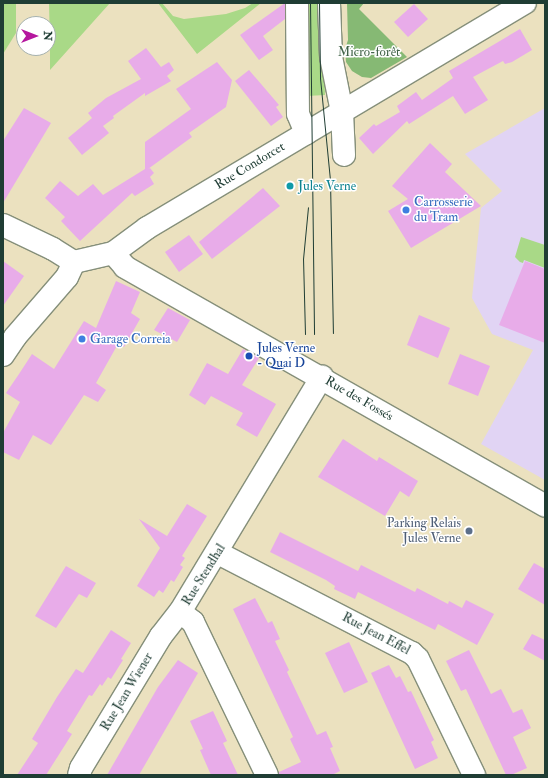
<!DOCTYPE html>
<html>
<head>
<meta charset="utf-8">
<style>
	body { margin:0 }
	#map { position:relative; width:548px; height:778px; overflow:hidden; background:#ebe1bf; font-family:"IM FELL Double Pica",serif }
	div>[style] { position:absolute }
	.built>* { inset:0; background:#e1d4f4 }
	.green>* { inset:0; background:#a9d987 }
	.forest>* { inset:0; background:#86b974 }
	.building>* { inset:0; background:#e8ace9 }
	.roads { filter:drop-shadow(1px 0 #858f7a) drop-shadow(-1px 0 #858f7a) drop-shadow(0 1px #858f7a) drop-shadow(0 -1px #858f7a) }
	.minor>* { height:22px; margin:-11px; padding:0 11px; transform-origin:11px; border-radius:11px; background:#fff }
	.tram>* { height:1px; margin:-0.5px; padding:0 0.5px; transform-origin:0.5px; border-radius:0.5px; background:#1f3d34 }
	.dots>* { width:11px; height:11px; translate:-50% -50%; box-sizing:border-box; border:2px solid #fff; border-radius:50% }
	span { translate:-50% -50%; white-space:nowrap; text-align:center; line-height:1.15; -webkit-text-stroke:3px #fff; paint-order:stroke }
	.park-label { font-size:13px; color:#426449 }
	.street-label { font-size:13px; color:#1f3d34 }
	.culture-label { font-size:13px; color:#0d838f }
	.left { translate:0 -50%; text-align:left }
	.shop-label { font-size:13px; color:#366cbe }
	.transit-label { font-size:13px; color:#164399 }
	.service-label { font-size:13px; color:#4e5e75 }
	.right { translate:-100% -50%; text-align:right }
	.frame { position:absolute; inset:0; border:4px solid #1f3d34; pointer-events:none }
	.north { position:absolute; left:16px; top:16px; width:40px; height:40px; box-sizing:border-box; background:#fff; border:1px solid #a5b1ae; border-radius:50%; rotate:90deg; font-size:11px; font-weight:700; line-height:16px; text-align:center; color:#1f3d34 }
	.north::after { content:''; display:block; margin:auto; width:14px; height:18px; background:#b5179e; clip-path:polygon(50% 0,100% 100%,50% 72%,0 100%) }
</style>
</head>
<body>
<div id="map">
	<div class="built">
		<i style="clip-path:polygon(545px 108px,545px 480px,481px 444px,533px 350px,492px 334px,472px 298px,481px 208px,502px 191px,465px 154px)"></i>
	</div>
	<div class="green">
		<i style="clip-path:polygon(3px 3px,16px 3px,16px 33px,3px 54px)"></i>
		<i style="clip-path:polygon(49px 3px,110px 3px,50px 70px,50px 45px)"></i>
		<i style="clip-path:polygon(158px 3px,162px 3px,173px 16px,184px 19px,226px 14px,245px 8px,253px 3px,261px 3px,197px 54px)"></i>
		<i style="clip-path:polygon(306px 3px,323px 3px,325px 95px,307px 96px)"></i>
		<i style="clip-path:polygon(521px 237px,545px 245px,545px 268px,524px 260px,523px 263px,520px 262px,515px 257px)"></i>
	</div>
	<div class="forest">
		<i style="clip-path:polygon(347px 3px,364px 3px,359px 9px,407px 57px,371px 78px,362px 77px,352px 71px,346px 62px,345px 49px,348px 40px)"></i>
	</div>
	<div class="building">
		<i style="clip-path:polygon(285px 3px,285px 19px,263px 36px,273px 50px,259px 60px,240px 35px)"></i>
		<i style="clip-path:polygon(414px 4px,428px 19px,408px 37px,394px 22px)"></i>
		<i style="clip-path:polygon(520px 29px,532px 50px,512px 62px,505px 64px,503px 61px,473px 77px,488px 100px,465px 114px,453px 96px,409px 124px,407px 121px,373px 154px,359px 138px,374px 124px,376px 126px,400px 112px,397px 106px,416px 92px,422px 100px,453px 78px,449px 71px)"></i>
		<i style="clip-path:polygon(146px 48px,161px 67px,169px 62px,174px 70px,167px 76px,171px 81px,145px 96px,145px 93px,113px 116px,114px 118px,103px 126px,109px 133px,82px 155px,68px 138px,92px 118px,88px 113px,106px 98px,141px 79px,128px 61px)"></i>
		<i style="clip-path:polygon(217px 62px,232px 80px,226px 107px,189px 133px,192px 137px,148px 169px,150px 168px,154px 173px,150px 177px,154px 184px,135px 196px,132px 193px,80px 241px,61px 221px,65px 217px,45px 198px,60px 181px,78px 196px,93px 184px,103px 195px,145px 169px,145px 142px,191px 109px,176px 89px)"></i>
		<i style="clip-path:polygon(249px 70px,279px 105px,276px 107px,283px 117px,271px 126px,235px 81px)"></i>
		<i style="clip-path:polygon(24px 108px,51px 123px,3px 203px,3px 141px)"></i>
		<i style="clip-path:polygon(430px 143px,452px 164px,445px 172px,481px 206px,411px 248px,388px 211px,408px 199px,392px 186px)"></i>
		<i style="clip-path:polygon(263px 188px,280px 206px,212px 259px,199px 242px)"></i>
		<i style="clip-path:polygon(189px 235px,203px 254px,179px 272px,165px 252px)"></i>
		<i style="clip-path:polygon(3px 261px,24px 276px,3px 306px)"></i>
		<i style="clip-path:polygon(525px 261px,545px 269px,545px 343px,499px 325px)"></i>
		<i style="clip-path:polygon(116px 281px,140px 292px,131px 313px,140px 319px,124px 347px,118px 344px,96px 383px,106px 390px,98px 402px,84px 395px,51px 445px,33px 435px,19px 460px,3px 452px,3px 433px,20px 402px,6px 393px,19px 374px,32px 354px,54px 369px,84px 321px,96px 328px)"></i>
		<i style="clip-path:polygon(168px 308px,190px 320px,177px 342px,154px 330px)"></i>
		<i style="clip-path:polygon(419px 315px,450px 328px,438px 358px,407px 345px)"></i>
		<i style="clip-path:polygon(243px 349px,259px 358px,242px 385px,276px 404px,257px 437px,236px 425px,243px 413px,211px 396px,205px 405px,189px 395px,207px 363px,228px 374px)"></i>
		<i style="clip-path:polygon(460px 354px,490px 366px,478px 396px,448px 384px)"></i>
		<i style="clip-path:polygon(343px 439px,377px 461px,379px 457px,418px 481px,409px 497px,400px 491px,385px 516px,318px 477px)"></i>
		<i style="clip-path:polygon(187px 504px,207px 516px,182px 556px,185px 558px,180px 565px,183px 567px,174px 582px,171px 580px,163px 593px,159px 590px,154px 597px,137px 586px,160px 548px,139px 519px,167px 536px)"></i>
		<i style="clip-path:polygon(280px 532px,358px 571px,361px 565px,415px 592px,417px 588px,448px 604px,449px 601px,462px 608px,466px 600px,494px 614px,477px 645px,438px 624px,435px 630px,358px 592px,355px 599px,334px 589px,335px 586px,326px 580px,270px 552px)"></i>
		<i style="clip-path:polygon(534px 563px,545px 569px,545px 605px,518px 589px)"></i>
		<i style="clip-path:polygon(66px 566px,96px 583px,87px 598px,79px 594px,56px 628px,35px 616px)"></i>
		<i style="clip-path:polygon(255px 598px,268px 623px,272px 621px,280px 639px,275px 641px,289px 670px,287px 672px,317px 735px,326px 731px,333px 747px,330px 748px,340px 771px,332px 775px,279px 775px,279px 772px,301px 762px,290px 739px,293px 737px,233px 609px)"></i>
		<i style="clip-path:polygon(111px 630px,131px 643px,121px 659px,123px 660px,111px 679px,108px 677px,102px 686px,100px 684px,92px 696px,89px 695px,67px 731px,72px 734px,46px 775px,17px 775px,38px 743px,32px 739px,57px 697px,76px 669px,83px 673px)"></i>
		<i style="clip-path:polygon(532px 634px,545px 640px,545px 661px,523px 649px)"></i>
		<i style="clip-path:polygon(349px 642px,368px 682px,344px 693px,325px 653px)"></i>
		<i style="clip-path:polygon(469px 650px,491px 694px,501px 689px,513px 713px,522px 709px,531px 728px,513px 737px,527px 768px,511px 775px,506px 775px,466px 689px,461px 691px,446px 661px)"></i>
		<i style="clip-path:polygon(178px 660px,198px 673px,139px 775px,107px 775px,158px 687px)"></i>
		<i style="clip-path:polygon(389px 665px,396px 678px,400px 676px,408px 692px,411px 691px,434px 740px,431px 742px,438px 758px,415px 769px,371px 673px)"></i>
		<i style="clip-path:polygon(213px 711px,227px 741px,223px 743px,238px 775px,211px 775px,200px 750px,203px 749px,190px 721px)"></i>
	</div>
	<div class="roads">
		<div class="minor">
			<i style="left:297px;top:3px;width:111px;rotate:89.5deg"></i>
			<i style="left:298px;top:114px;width:21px;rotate:67deg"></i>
			<i style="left:329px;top:3px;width:54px;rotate:87.9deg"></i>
			<i style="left:331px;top:57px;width:56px;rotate:78.7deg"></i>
			<i style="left:342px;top:112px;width:43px;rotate:87.3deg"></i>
			<i style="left:3px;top:225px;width:55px;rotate:25.6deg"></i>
			<i style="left:53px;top:249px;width:25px;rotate:32deg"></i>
			<i style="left:113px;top:253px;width:18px;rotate:49deg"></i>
			<i style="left:125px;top:267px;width:483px;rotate:29.6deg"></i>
			<i style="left:3px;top:355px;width:22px;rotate:-56deg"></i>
			<i style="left:15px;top:337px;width:79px;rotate:-49.1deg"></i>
			<i style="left:67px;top:277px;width:17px;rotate:-65deg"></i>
			<i style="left:74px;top:262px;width:40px;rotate:-13deg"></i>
			<i style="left:113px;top:253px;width:42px;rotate:-36.3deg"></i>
			<i style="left:147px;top:228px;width:440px;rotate:-30.8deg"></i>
			<i style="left:218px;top:553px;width:218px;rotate:27.3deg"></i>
			<i style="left:412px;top:653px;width:8px;rotate:45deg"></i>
			<i style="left:418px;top:659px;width:129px;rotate:64.2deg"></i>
			<i style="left:79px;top:775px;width:7px;rotate:-74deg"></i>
			<i style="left:81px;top:768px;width:154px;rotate:-58.8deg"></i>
			<i style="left:161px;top:636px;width:31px;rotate:-52deg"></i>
			<i style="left:267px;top:775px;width:170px;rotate:-115.8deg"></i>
			<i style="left:193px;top:622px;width:16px;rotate:-142deg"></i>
			<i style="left:180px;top:612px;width:275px;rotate:-58.9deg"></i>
		</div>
	</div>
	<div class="tram">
		<i style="left:310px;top:3px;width:331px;rotate:89.3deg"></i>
		<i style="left:319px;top:3px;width:75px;rotate:89.2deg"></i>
		<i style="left:320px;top:78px;width:102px;rotate:84.4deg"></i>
		<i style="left:330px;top:180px;width:153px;rotate:88.9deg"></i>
		<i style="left:305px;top:334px;width:75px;rotate:-91.5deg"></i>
		<i style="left:303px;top:259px;width:52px;rotate:-84.5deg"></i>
	</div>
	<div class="dots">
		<i style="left:290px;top:186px;background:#0f9aa8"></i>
		<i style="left:406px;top:210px;background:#3f7fe0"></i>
		<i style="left:82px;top:339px;background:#3f7fe0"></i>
		<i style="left:249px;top:356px;background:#1a4fb4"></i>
		<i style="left:469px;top:531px;background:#5c6f8a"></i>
	</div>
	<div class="park-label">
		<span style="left:369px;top:52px">Micro-forêt</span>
	</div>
	<div class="street-label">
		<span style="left:250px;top:166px;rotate:-31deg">Rue Condorcet</span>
		<span style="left:359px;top:399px;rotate:30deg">Rue des Fossés</span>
		<span style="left:204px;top:575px;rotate:-58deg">Rue Stendhal</span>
		<span style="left:376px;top:634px;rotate:28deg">Rue Jean Effel</span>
		<span style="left:127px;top:692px;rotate:-59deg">Rue Jean Wiener</span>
	</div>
	<div class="culture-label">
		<span class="left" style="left:298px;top:186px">Jules Verne</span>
	</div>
	<div class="shop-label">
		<span class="left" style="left:414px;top:210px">Carrosserie<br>du Tram</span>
		<span class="left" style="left:90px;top:339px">Garage Correia</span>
	</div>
	<div class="transit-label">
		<span class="left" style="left:257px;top:356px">Jules Verne<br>- Quai D</span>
	</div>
	<div class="service-label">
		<span class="right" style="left:461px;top:531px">Parking Relais<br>Jules Verne</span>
	</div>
	<div class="frame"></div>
	<div class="north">N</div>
</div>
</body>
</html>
